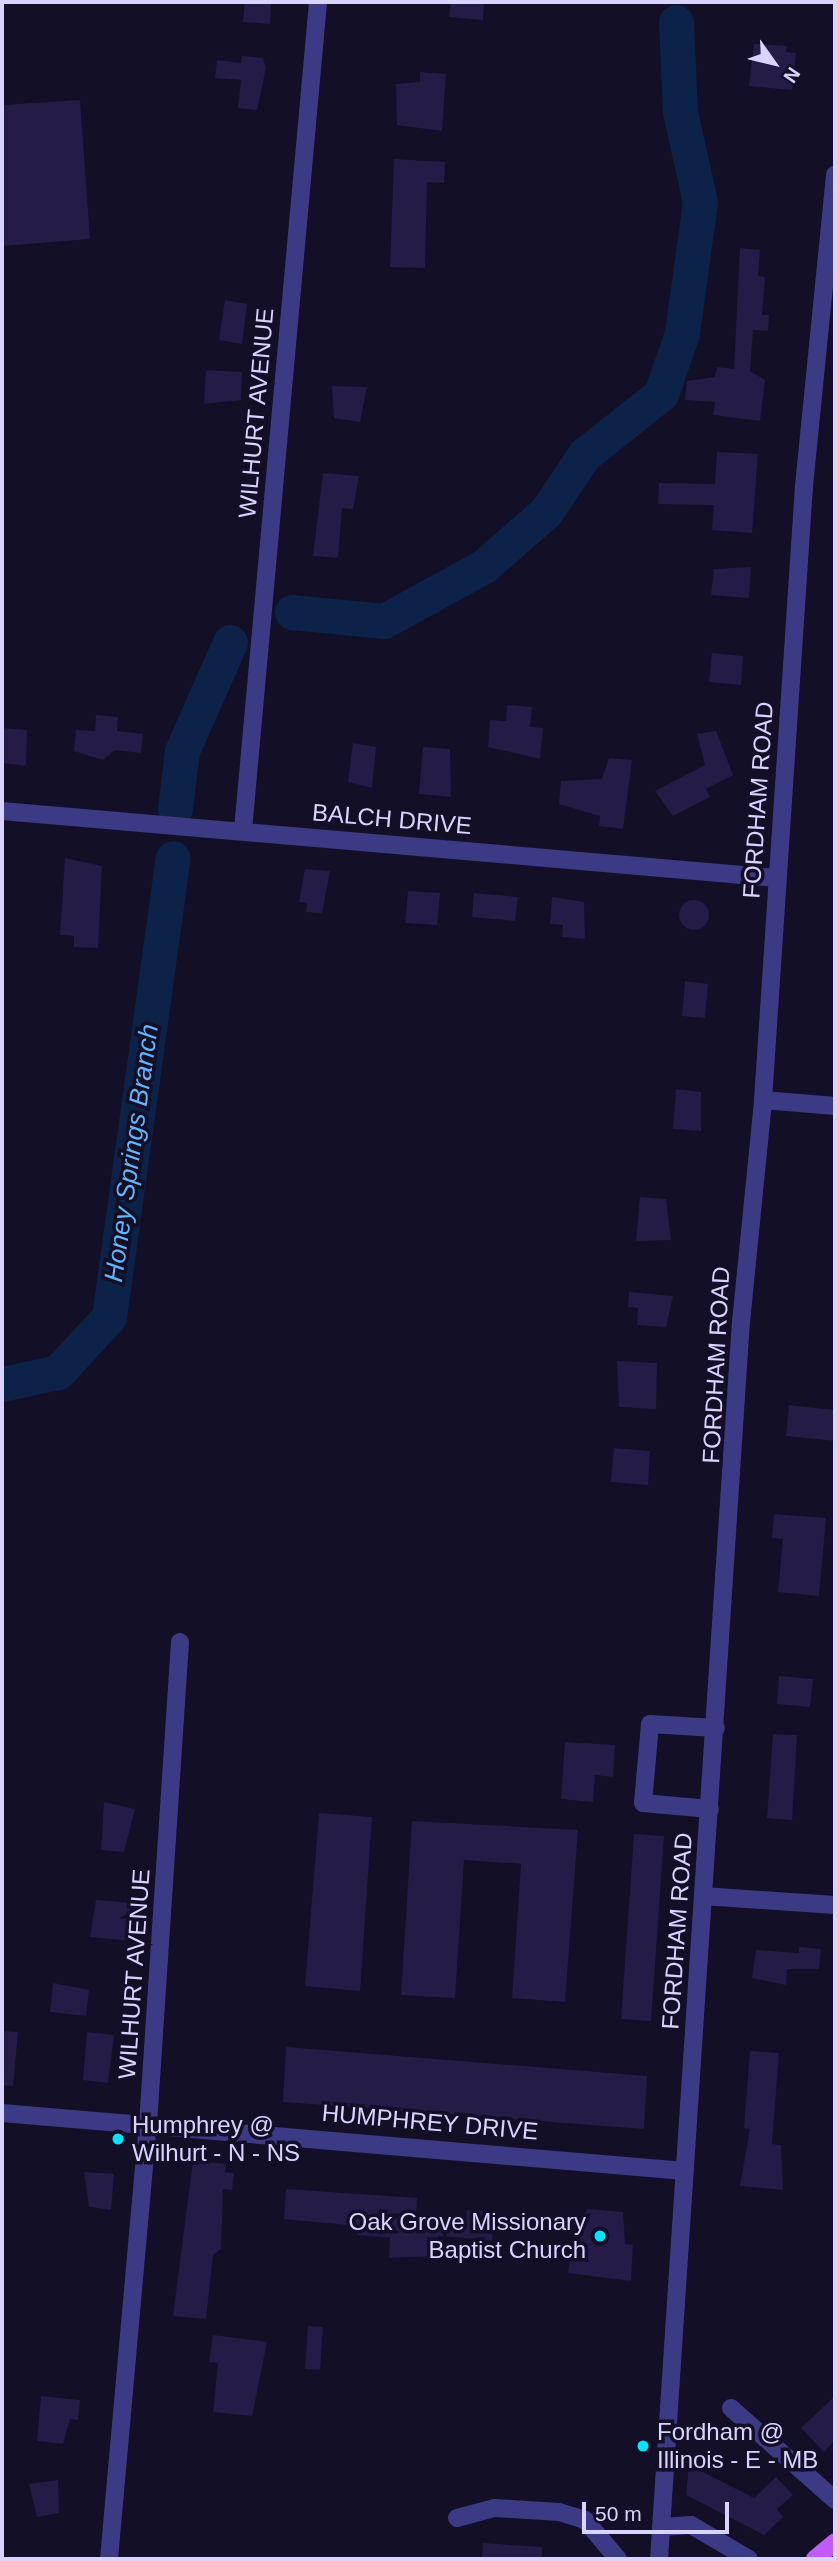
<!DOCTYPE html>
<html>
<head>
<meta charset="utf-8">
<style>
	body { margin:0 }
	#map { position:relative; width:837px; height:2561px; overflow:hidden; background:#130f26; font-family:Arial,sans-serif }
	div>[style] { position:absolute }
	.river>* { height:35px; margin:-17.5px; padding:0 17.5px; transform-origin:17.5px; border-radius:17.5px; background:#0c2248 }
	.building>* { inset:0; background:#241b47 }
	.round { border-radius:50% }
	.minor>* { height:18px; margin:-9px; padding:0 9px; transform-origin:9px; border-radius:9px; background:#3d3a85 }
	.major>* { height:18px; margin:-9px; padding:0 9px; transform-origin:9px; border-radius:9px; background:#c25bff }
	.dots>* { width:19px; height:19px; translate:-50% -50%; box-sizing:border-box; border:4px solid #130f26; border-radius:50% }
	span { translate:-50% -50%; white-space:nowrap; text-align:center; line-height:1.15; -webkit-text-stroke:7px #130f26; paint-order:stroke }
	.street-label { font-size:24px; color:#d9d4ff }
	.poi-label { font-size:24px; color:#d9d4ff }
	.left { translate:0 -50%; text-align:left }
	.right { translate:-100% -50%; text-align:right }
	.water-label { font-size:26px; color:#62b6ff; font-style:italic }
	.frame { position:absolute; inset:0; border:4px solid #d9d4ff; pointer-events:none }
	.north { position:absolute; left:739px; top:28px; width:70px; height:70px; -webkit-text-stroke:5px #130f26; paint-order:stroke; rotate:124deg; font-size:19px; font-weight:700; line-height:28px; text-align:center; color:#d9d4ff }
	.north::after { content:''; display:block; margin:auto; width:24px; height:32px; background:#d9d4ff; clip-path:polygon(50% 0,100% 100%,50% 72%,0 100%) }
	.scale { position:absolute; left:582px; top:2502px; width:147px; height:32px; box-sizing:border-box; border:4px solid #d9d4ff; border-top:0; padding-left:9px; font-size:21px; line-height:24px; white-space:nowrap; color:#d9d4ff; -webkit-text-stroke:5px #130f26; paint-order:stroke }
</style>
</head>
<body>
<div id="map">
	<div class="river">
		<i style="left:292px;top:612px;width:92px;rotate:5.6deg"></i>
		<i style="left:384px;top:621px;width:114px;rotate:-28.8deg"></i>
		<i style="left:484px;top:566px;width:82px;rotate:-41.1deg"></i>
		<i style="left:546px;top:512px;width:69px;rotate:-56.3deg"></i>
		<i style="left:584px;top:455px;width:98px;rotate:-38.4deg"></i>
		<i style="left:661px;top:394px;width:65px;rotate:-71deg"></i>
		<i style="left:682px;top:333px;width:132px;rotate:-82.2deg"></i>
		<i style="left:700px;top:202px;width:92px;rotate:-102.5deg"></i>
		<i style="left:680px;top:112px;width:90px;rotate:-92.5deg"></i>
		<i style="left:175px;top:808px;width:57px;rotate:-83deg"></i>
		<i style="left:182px;top:751px;width:119px;rotate:-66.2deg"></i>
		<i style="left:2px;top:1384px;width:57px;rotate:-12.1deg"></i>
		<i style="left:58px;top:1372px;width:75px;rotate:-47.2deg"></i>
		<i style="left:109px;top:1317px;width:463px;rotate:-82.1deg"></i>
	</div>
	<div class="building">
		<i style="clip-path:polygon(245px 2px,271px 2px,270px 24px,243px 22px)"></i>
		<i style="clip-path:polygon(451px 2px,484px 2px,483px 20px,449px 17px)"></i>
		<i style="clip-path:polygon(754px 44px,787px 46px,786px 52px,796px 53px,792px 90px,749px 86px)"></i>
		<i style="clip-path:polygon(242px 56px,263px 58px,266px 68px,257px 110px,238px 108px,241px 80px,215px 78px,217px 60px,241px 63px)"></i>
		<i style="clip-path:polygon(420px 72px,446px 74px,442px 131px,397px 125px,396px 84px,420px 82px)"></i>
		<i style="clip-path:polygon(80px 100px,90px 239px,2px 246px,2px 105px)"></i>
		<i style="clip-path:polygon(394px 159px,445px 162px,444px 183px,427px 182px,425px 268px,390px 267px)"></i>
		<i style="clip-path:polygon(740px 248px,760px 250px,758px 276px,765px 277px,762px 315px,769px 315px,768px 331px,753px 330px,750px 371px,765px 380px,760px 421px,713px 415px,715px 402px,685px 400px,687px 381px,715px 377px,717px 367px,734px 369px)"></i>
		<i style="clip-path:polygon(225px 300px,247px 304px,242px 344px,219px 340px)"></i>
		<i style="clip-path:polygon(206px 370px,242px 372px,241px 400px,204px 404px)"></i>
		<i style="clip-path:polygon(332px 386px,367px 387px,360px 422px,334px 418px)"></i>
		<i style="clip-path:polygon(717px 452px,758px 454px,752px 533px,712px 530px,714px 505px,658px 504px,659px 483px,715px 484px)"></i>
		<i style="clip-path:polygon(323px 473px,359px 476px,353px 509px,342px 508px,338px 558px,313px 556px)"></i>
		<i style="clip-path:polygon(751px 567px,749px 598px,711px 595px,714px 569px)"></i>
		<i style="clip-path:polygon(712px 653px,743px 656px,741px 685px,709px 682px)"></i>
		<i style="clip-path:polygon(507px 705px,532px 707px,530px 727px,543px 728px,540px 759px,488px 747px,490px 720px,506px 721px)"></i>
		<i style="clip-path:polygon(96px 715px,118px 717px,117px 731px,143px 734px,141px 753px,115px 750px,103px 760px,74px 751px,76px 730px,95px 731px)"></i>
		<i style="clip-path:polygon(2px 728px,27px 730px,26px 766px,2px 763px)"></i>
		<i style="clip-path:polygon(716px 731px,733px 775px,706px 789px,710px 797px,673px 816px,655px 791px,705px 765px,697px 734px)"></i>
		<i style="clip-path:polygon(353px 743px,376px 747px,372px 788px,348px 782px)"></i>
		<i style="clip-path:polygon(423px 747px,450px 749px,451px 797px,419px 794px)"></i>
		<i style="clip-path:polygon(609px 758px,632px 760px,623px 829px,599px 826px,600px 816px,559px 804px,561px 781px,602px 779px)"></i>
		<i style="clip-path:polygon(65px 858px,102px 866px,98px 948px,74px 947px,74px 936px,60px 935px)"></i>
		<i style="clip-path:polygon(305px 869px,330px 871px,322px 913px,306px 912px,307px 903px,299px 902px)"></i>
		<i style="clip-path:polygon(408px 891px,440px 893px,437px 925px,405px 923px)"></i>
		<i style="clip-path:polygon(474px 893px,518px 897px,515px 921px,472px 917px)"></i>
		<i style="clip-path:polygon(552px 897px,584px 902px,585px 939px,562px 937px,563px 925px,550px 924px)"></i>
		<i class="round" style="left:679px;top:900px;width:30px;height:30px"></i>
		<i style="clip-path:polygon(685px 981px,708px 984px,705px 1018px,682px 1016px)"></i>
		<i style="clip-path:polygon(676px 1089px,701px 1092px,701px 1131px,673px 1129px)"></i>
		<i style="clip-path:polygon(640px 1197px,666px 1199px,671px 1240px,636px 1241px)"></i>
		<i style="clip-path:polygon(629px 1292px,673px 1296px,666px 1327px,637px 1325px,638px 1308px,628px 1307px)"></i>
		<i style="clip-path:polygon(617px 1361px,657px 1363px,656px 1409px,619px 1407px)"></i>
		<i style="clip-path:polygon(789px 1405px,835px 1410px,835px 1441px,786px 1436px)"></i>
		<i style="clip-path:polygon(614px 1448px,650px 1451px,648px 1485px,611px 1482px)"></i>
		<i style="clip-path:polygon(774px 1514px,826px 1518px,819px 1596px,778px 1592px,783px 1539px,772px 1538px)"></i>
		<i style="clip-path:polygon(779px 1676px,813px 1679px,810px 1707px,777px 1704px)"></i>
		<i style="clip-path:polygon(773px 1734px,797px 1735px,792px 1820px,767px 1818px)"></i>
		<i style="clip-path:polygon(565px 1742px,615px 1745px,613px 1777px,595px 1775px,593px 1802px,561px 1799px)"></i>
		<i style="clip-path:polygon(104px 1802px,135px 1809px,124px 1852px,101px 1850px)"></i>
		<i style="clip-path:polygon(319px 1813px,372px 1817px,360px 1991px,305px 1986px)"></i>
		<i style="clip-path:polygon(412px 1821px,578px 1830px,565px 2002px,512px 1998px,521px 1864px,464px 1860px,455px 1998px,401px 1995px)"></i>
		<i style="clip-path:polygon(634px 1834px,664px 1836px,651px 2021px,621px 2019px)"></i>
		<i style="clip-path:polygon(96px 1900px,132px 1903px,130px 1941px,90px 1937px)"></i>
		<i style="clip-path:polygon(799px 1947px,821px 1949px,819px 1969px,787px 1969px,786px 1985px,752px 1978px,756px 1950px,799px 1953px)"></i>
		<i style="clip-path:polygon(53px 1983px,89px 1990px,86px 2016px,50px 2012px)"></i>
		<i style="clip-path:polygon(2px 2031px,18px 2032px,13px 2086px,2px 2085px)"></i>
		<i style="clip-path:polygon(87px 2032px,114px 2035px,108px 2083px,83px 2080px)"></i>
		<i style="clip-path:polygon(286px 2047px,647px 2076px,644px 2129px,283px 2102px)"></i>
		<i style="clip-path:polygon(750px 2051px,779px 2053px,772px 2144px,781px 2145px,783px 2190px,740px 2186px,750px 2129px,744px 2128px)"></i>
		<i style="clip-path:polygon(193px 2161px,226px 2164px,225px 2172px,234px 2173px,232px 2190px,223px 2189px,221px 2249px,213px 2255px,206px 2319px,173px 2316px)"></i>
		<i style="clip-path:polygon(84px 2172px,114px 2174px,111px 2210px,89px 2207px)"></i>
		<i style="clip-path:polygon(286px 2189px,417px 2198px,416px 2216px,466px 2220px,467px 2210px,494px 2212px,492px 2240px,438px 2236px,437px 2256px,389px 2258px,390px 2238px,357px 2235px,358px 2226px,284px 2219px)"></i>
		<i style="clip-path:polygon(588px 2209px,623px 2212px,625px 2244px,633px 2245px,631px 2281px,568px 2273px,575px 2224px)"></i>
		<i style="clip-path:polygon(308px 2326px,323px 2327px,320px 2370px,305px 2369px)"></i>
		<i style="clip-path:polygon(213px 2335px,267px 2342px,252px 2416px,213px 2412px,218px 2363px,209px 2362px)"></i>
		<i style="clip-path:polygon(41px 2396px,80px 2400px,78px 2420px,70px 2419px,63px 2444px,37px 2441px)"></i>
		<i style="clip-path:polygon(835px 2396px,835px 2440px,824px 2452px,801px 2428px)"></i>
		<i style="clip-path:polygon(689px 2465px,754px 2498px,776px 2477px,793px 2495px,777px 2509px,783px 2517px,764px 2535px,686px 2495px)"></i>
		<i style="clip-path:polygon(58px 2480px,59px 2513px,37px 2517px,29px 2484px)"></i>
		<i style="clip-path:polygon(483px 2543px,542px 2547px,542px 2559px,482px 2559px)"></i>
	</div>
	<div class="minor">
		<i style="left:2px;top:811px;width:778px;rotate:4.94deg"></i>
		<i style="left:243px;top:830px;width:831px;rotate:-84.82deg"></i>
		<i style="left:763px;top:1100px;width:72px;rotate:4.8deg"></i>
		<i style="left:710px;top:1809px;width:67px;rotate:-174.9deg"></i>
		<i style="left:643px;top:1803px;width:79px;rotate:-84.9deg"></i>
		<i style="left:650px;top:1724px;width:66px;rotate:3.5deg"></i>
		<i style="left:703px;top:1896px;width:132px;rotate:3.9deg"></i>
		<i style="left:2px;top:2113px;width:685px;rotate:4.85deg"></i>
		<i style="left:731px;top:2408px;width:139px;rotate:41.5deg"></i>
		<i style="left:457px;top:2518px;width:39px;rotate:-15deg"></i>
		<i style="left:495px;top:2508px;width:64px;rotate:3.6deg"></i>
		<i style="left:559px;top:2512px;width:27px;rotate:17deg"></i>
		<i style="left:585px;top:2520px;width:51px;rotate:49.8deg"></i>
		<i style="left:662px;top:2527px;width:29px;rotate:-4deg"></i>
		<i style="left:691px;top:2525px;width:67px;rotate:30.4deg"></i>
		<i style="left:109px;top:2559px;width:437px;rotate:-84.9deg"></i>
		<i style="left:148px;top:2124px;width:483px;rotate:-86.2deg"></i>
		<i style="left:659px;top:2559px;width:1240px;rotate:-86.21deg"></i>
		<i style="left:741px;top:1322px;width:223px;rotate:-84.3deg"></i>
		<i style="left:763px;top:1100px;width:615px;rotate:-86.18deg"></i>
		<i style="left:804px;top:486px;width:313px;rotate:-84.3deg"></i>
	</div>
	<div class="major">
		<i style="left:815px;top:2559px;width:26px;rotate:-40deg"></i>
	</div>
	<div class="dots">
		<i style="left:118px;top:2139px;background:#00e5ff"></i>
		<i style="left:600px;top:2236px;background:#00e5ff"></i>
		<i style="left:643px;top:2446px;background:#00e5ff"></i>
	</div>
	<div class="street-label">
		<span style="left:256px;top:413px;rotate:-85deg">WILHURT AVENUE</span>
		<span style="left:758px;top:800px;rotate:-86deg">FORDHAM ROAD</span>
		<span style="left:392px;top:819px;rotate:5deg">BALCH DRIVE</span>
		<span style="left:716px;top:1365px;rotate:-87deg">FORDHAM ROAD</span>
		<span style="left:677px;top:1931px;rotate:-86deg">FORDHAM ROAD</span>
		<span style="left:134px;top:1974px;rotate:-86deg">WILHURT AVENUE</span>
		<span style="left:430px;top:2122px;rotate:5deg">HUMPHREY DRIVE</span>
	</div>
	<div class="poi-label">
		<span class="left" style="left:132px;top:2139px">Humphrey @<br>Wilhurt - N - NS</span>
		<span class="right" style="left:586px;top:2236px">Oak Grove Missionary<br>Baptist Church</span>
		<span class="left" style="left:657px;top:2446px">Fordham @<br>Illinois - E - MB</span>
	</div>
	<div class="water-label">
		<span style="left:132px;top:1153px;rotate:-82deg">Honey Springs Branch</span>
	</div>
	<div class="frame"></div>
	<div class="north">N</div>
	<div class="scale">50 m</div>
</div>
</body>
</html>
